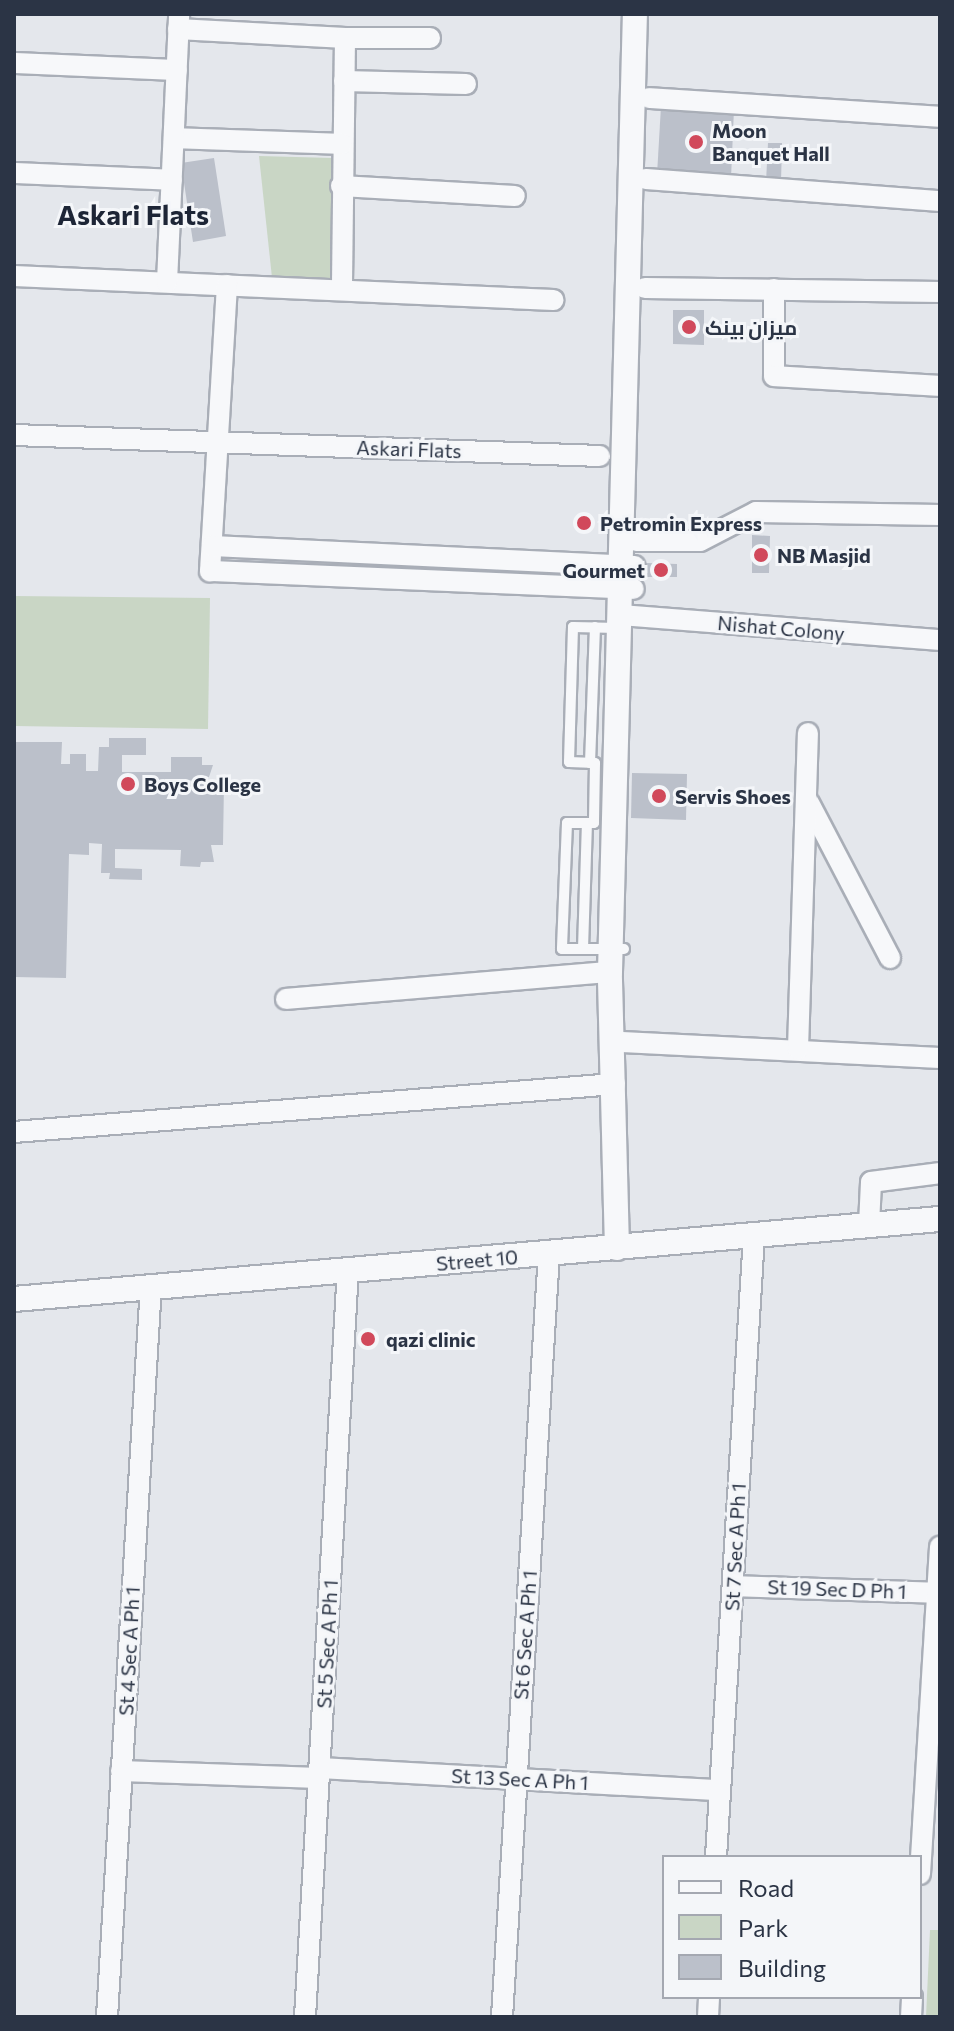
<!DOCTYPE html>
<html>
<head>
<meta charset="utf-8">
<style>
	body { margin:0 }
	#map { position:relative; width:954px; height:2031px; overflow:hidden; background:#e4e7ec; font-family:Commissioner,Cairo,sans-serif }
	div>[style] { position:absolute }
	.green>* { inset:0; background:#c9d6c5 }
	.building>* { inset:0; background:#bbc0ca }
	.roads { filter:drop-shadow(2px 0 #a9aeb7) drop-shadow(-2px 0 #a9aeb7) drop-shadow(0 2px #a9aeb7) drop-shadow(0 -2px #a9aeb7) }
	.service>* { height:10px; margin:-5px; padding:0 5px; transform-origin:5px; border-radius:5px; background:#f7f8fa }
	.minor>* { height:20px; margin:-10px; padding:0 10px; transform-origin:10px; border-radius:10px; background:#f7f8fa }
	.tertiary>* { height:24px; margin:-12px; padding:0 12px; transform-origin:12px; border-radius:12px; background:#f7f8fa }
	.dots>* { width:22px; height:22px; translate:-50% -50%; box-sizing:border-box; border:4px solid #f4f6f9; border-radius:50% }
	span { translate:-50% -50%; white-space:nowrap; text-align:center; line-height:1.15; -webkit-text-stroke:6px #f4f6f9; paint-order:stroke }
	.poi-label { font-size:20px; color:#2b3445; font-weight:700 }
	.left { translate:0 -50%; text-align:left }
	.right { translate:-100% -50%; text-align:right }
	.street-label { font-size:20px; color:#2b3445 }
	.district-label { font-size:28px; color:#1d2536; font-weight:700 }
	.frame { position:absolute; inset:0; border:16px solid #2b3445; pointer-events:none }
	.legend { position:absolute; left:662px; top:1855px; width:260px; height:144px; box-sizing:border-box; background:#f4f6f9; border:2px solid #a4a8b1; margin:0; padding:10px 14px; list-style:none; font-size:24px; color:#2b3445 }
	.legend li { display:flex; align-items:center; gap:16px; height:40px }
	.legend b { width:40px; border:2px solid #a4a8b1 }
</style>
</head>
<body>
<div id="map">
	<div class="green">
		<i style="clip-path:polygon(259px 156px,333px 158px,331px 290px,273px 287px)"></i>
		<i style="clip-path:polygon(14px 596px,210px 598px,208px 729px,14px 726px)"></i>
		<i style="clip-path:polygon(930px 1930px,940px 1930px,940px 2017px,926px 2017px)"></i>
	</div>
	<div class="building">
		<i style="clip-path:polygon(661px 106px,734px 109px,731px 178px,657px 175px)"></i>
		<i style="clip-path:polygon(768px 143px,782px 143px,781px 182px,766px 182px)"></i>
		<i style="clip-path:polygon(214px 158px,226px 236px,193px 242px,181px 163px)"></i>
		<i style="clip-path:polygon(673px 310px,704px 310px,704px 345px,673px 344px)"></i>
		<i style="clip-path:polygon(752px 535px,770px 536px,769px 573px,752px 573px)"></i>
		<i style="clip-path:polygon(646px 563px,677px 564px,677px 577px,646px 577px)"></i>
		<i style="clip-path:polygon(109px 738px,146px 738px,146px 755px,122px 755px,122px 772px,171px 772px,171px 757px,202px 757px,202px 765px,213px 765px,207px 783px,224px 783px,223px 845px,211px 845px,214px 862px,201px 862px,200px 867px,180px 866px,181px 850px,115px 849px,115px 868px,142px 869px,142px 880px,109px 879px,110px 873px,101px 873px,102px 844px,89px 843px,89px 855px,69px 854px,66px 978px,14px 977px,16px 742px,62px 742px,61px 764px,70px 764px,70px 754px,86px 754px,86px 771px,98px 771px,99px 747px,109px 747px)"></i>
		<i style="clip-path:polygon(632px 773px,687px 774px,686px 820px,631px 818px)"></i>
	</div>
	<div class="roads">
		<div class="service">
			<i style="left:618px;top:628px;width:45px;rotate:-178.7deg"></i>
			<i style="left:573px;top:627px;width:135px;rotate:91.7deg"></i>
			<i style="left:569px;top:762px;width:26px;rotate:2deg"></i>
			<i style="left:595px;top:763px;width:60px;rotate:91deg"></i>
			<i style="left:594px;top:823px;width:27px;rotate:180deg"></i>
			<i style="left:567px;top:823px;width:126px;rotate:92.3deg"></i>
			<i style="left:562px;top:949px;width:62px"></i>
			<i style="left:590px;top:763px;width:136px;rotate:-87.9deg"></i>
			<i style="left:583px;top:949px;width:126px;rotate:-88.2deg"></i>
		</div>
		<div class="minor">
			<i style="left:178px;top:29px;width:167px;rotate:3.1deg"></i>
			<i style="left:345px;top:38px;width:252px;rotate:90.7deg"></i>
			<i style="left:345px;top:38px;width:85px"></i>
			<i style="left:14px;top:63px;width:163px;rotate:2.5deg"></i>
			<i style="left:344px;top:81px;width:122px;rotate:1.4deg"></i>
			<i style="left:649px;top:98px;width:292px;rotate:3.7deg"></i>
			<i style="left:174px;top:138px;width:168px;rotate:2deg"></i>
			<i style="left:14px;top:173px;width:158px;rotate:2.5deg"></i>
			<i style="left:646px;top:179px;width:295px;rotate:4.3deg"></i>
			<i style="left:341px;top:186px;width:174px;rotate:3.3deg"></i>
			<i style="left:14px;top:276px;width:540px;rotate:2.55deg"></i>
			<i style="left:167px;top:282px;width:268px;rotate:-87.4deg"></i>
			<i style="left:227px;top:285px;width:287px;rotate:93.4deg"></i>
			<i style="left:210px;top:571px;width:424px;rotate:2.4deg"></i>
			<i style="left:645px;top:288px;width:295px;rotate:0.8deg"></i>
			<i style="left:774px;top:289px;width:87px;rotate:90deg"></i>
			<i style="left:774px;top:376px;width:166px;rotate:3.4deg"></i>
			<i style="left:14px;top:435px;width:586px;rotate:2.05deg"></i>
			<i style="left:636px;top:541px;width:64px"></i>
			<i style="left:700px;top:541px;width:63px;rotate:-27.4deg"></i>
			<i style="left:756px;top:512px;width:184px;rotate:0.9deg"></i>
			<i style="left:212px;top:546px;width:423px;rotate:2.7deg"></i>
			<i style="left:621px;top:615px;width:320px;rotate:4.5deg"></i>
			<i style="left:809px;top:803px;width:175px;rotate:62.4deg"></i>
			<i style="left:286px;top:999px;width:325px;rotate:-4.8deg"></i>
			<i style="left:622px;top:1042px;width:318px;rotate:2.9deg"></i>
			<i style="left:798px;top:1049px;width:316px;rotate:-88.2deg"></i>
			<i style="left:14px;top:1132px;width:603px;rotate:-4.57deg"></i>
			<i style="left:869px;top:1225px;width:43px;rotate:-87.3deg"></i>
			<i style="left:871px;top:1182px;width:70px;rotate:-7.4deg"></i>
			<i style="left:733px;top:1586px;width:207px;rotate:1.9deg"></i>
			<i style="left:320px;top:1768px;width:400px;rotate:3.2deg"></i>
			<i style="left:121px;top:1771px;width:198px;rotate:2deg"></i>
			<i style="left:716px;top:1857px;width:622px;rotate:-86.5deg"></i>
			<i style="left:920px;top:1874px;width:328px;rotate:-86.5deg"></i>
			<i style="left:107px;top:2017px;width:732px;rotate:-86.56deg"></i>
			<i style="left:305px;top:2017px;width:748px;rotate:-86.71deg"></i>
			<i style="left:502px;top:2017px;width:764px;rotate:-86.48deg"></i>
			<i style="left:708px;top:2017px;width:20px;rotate:-87deg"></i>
			<i style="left:911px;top:2017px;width:20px;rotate:-87deg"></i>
		</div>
		<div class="tertiary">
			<i style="left:617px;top:1248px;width:276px;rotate:-91.5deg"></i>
			<i style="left:610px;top:972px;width:958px;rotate:-88.51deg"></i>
			<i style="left:14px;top:1299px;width:929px;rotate:-4.94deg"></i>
		</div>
	</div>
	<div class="dots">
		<i style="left:696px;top:142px;background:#d1495b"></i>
		<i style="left:689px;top:327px;background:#d1495b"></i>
		<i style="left:584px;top:523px;background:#d1495b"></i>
		<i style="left:761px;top:555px;background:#d1495b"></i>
		<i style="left:661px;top:570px;background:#d1495b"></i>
		<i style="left:128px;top:784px;background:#d1495b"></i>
		<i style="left:659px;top:796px;background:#d1495b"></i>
		<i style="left:368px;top:1339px;background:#d1495b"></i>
	</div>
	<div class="poi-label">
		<span class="left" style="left:712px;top:142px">Moon<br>Banquet Hall</span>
		<span class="left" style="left:705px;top:327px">میزان بینک</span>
		<span class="left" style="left:600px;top:523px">Petromin Express</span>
		<span class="left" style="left:777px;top:555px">NB Masjid</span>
		<span class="right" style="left:645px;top:570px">Gourmet</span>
		<span class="left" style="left:144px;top:784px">Boys College</span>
		<span class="left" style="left:675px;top:796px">Servis Shoes</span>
		<span class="left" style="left:386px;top:1339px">qazi clinic</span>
	</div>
	<div class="street-label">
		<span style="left:409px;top:449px;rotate:2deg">Askari Flats</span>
		<span style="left:781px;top:628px;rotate:5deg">Nishat Colony</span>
		<span style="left:477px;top:1260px;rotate:-5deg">Street 10</span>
		<span style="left:735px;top:1547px;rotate:-87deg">St 7 Sec A Ph 1</span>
		<span style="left:837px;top:1589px;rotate:2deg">St 19 Sec D Ph 1</span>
		<span style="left:525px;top:1635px;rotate:-86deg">St 6 Sec A Ph 1</span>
		<span style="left:327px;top:1644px;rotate:-87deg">St 5 Sec A Ph 1</span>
		<span style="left:129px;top:1651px;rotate:-87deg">St 4 Sec A Ph 1</span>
		<span style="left:520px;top:1779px;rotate:3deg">St 13 Sec A Ph 1</span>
	</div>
	<div class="district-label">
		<span style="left:133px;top:214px">Askari Flats</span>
	</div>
	<div class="frame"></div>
	<ul class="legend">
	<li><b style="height:10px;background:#f7f8fa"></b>Road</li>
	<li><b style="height:22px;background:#c9d6c5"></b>Park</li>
	<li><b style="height:22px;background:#bbc0ca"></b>Building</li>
	</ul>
</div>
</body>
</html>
